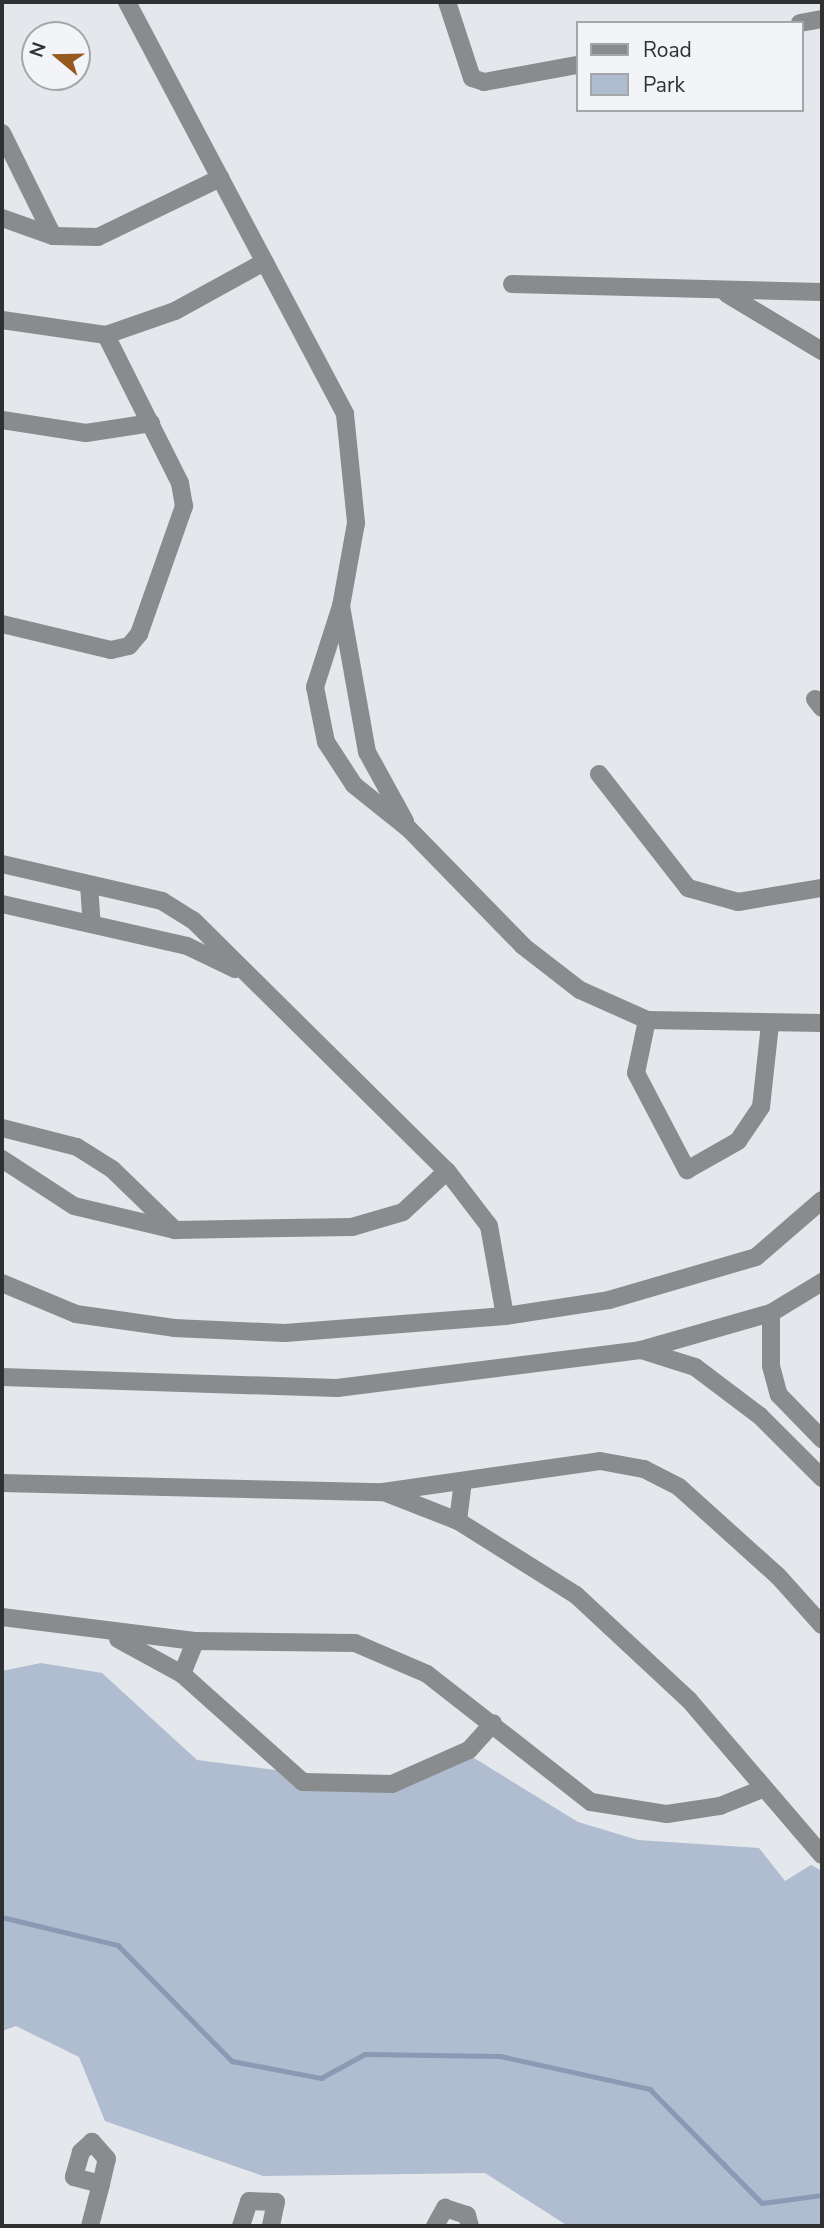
<!DOCTYPE html>
<html>
<head>
<meta charset="utf-8">
<style>
	body { margin:0 }
	#map { position:relative; width:824px; height:2228px; overflow:hidden; background:#e4e7eb; font-family:"Nunito Sans",sans-serif }
	div>[style] { position:absolute }
	.green>* { inset:0; background:#b0bcd0 }
	.stream>* { height:4.5px; margin:-2.25px; padding:0 2.25px; transform-origin:2.25px; border-radius:2.25px; background:#8b9ab4 }
	.minor>* { height:18px; margin:-9px; padding:0 9px; transform-origin:9px; border-radius:9px; background:#8a8b8c }
	span { translate:-50% -50%; white-space:nowrap; text-align:center; line-height:1.15; -webkit-text-stroke:5px #f2f4f8; paint-order:stroke }
	.frame { position:absolute; inset:0; border:4px solid #2f3031; pointer-events:none }
	.legend { position:absolute; left:576px; top:21px; width:228px; height:91px; box-sizing:border-box; background:#f2f4f8; border:2px solid #a4a6a8; margin:0; padding:9px 12px; list-style:none; font-size:21px; color:#2f3031 }
	.legend li { display:flex; align-items:center; gap:14px; height:35px }
	.legend b { width:35px; border:2px solid #a4a6a8 }
	.north { position:absolute; left:21px; top:21px; width:70px; height:70px; box-sizing:border-box; background:#f2f4f8; border:2px solid #a4a6a8; border-radius:50%; rotate:289deg; font-size:19px; font-weight:700; line-height:28px; text-align:center; color:#2f3031 }
	.north::after { content:''; display:block; margin:auto; width:24px; height:32px; background:#97581f; clip-path:polygon(50% 0,100% 100%,50% 72%,0 100%) }
</style>
</head>
<body>
<div id="map">
	<div class="green">
		<i style="clip-path:polygon(41px 1663px,102px 1673px,197px 1760px,392px 1785px,461px 1750px,578px 1822px,638px 1840px,759px 1848px,785px 1881px,811px 1865px,822px 1871px,822px 2226px,568px 2226px,485px 2173px,263px 2176px,105px 2121px,79px 2057px,16px 2026px,2px 2031px,2px 1671px)"></i>
	</div>
	<div class="stream">
		<i style="left:2px;top:1917px;width:119px;rotate:13.6deg"></i>
		<i style="left:118px;top:1945px;width:163px;rotate:45.5deg"></i>
		<i style="left:232px;top:2061px;width:91px;rotate:10.8deg"></i>
		<i style="left:321px;top:2078px;width:50px;rotate:-28.6deg"></i>
		<i style="left:365px;top:2054px;width:135px;rotate:0.8deg"></i>
		<i style="left:500px;top:2056px;width:154px;rotate:12.4deg"></i>
		<i style="left:650px;top:2089px;width:160px;rotate:45.5deg"></i>
		<i style="left:762px;top:2203px;width:61px;rotate:-7.6deg"></i>
	</div>
	<div class="minor">
		<i style="left:127px;top:2px;width:466px;rotate:62.1deg"></i>
		<i style="left:345px;top:414px;width:110px;rotate:84.2deg"></i>
		<i style="left:356px;top:523px;width:84px;rotate:100.2deg"></i>
		<i style="left:341px;top:606px;width:85px;rotate:107.8deg"></i>
		<i style="left:315px;top:687px;width:56px;rotate:78.7deg"></i>
		<i style="left:326px;top:742px;width:51px;rotate:56.9deg"></i>
		<i style="left:354px;top:785px;width:70px;rotate:38.7deg"></i>
		<i style="left:409px;top:829px;width:163px;rotate:45.7deg"></i>
		<i style="left:523px;top:946px;width:72px;rotate:37.7deg"></i>
		<i style="left:580px;top:990px;width:73px;rotate:24.1deg"></i>
		<i style="left:647px;top:1020px;width:175px;rotate:1deg"></i>
		<i style="left:447px;top:2px;width:80px;rotate:71.8deg"></i>
		<i style="left:472px;top:78px;width:13px;rotate:18deg"></i>
		<i style="left:484px;top:82px;width:95px;rotate:-10.4deg"></i>
		<i style="left:800px;top:23px;width:22px;rotate:-10deg"></i>
		<i style="left:2px;top:133px;width:115px;rotate:63.7deg"></i>
		<i style="left:2px;top:218px;width:54px;rotate:19.4deg"></i>
		<i style="left:53px;top:236px;width:45px;rotate:1.3deg"></i>
		<i style="left:98px;top:237px;width:136px;rotate:-25.8deg"></i>
		<i style="left:512px;top:284px;width:310px;rotate:1.5deg"></i>
		<i style="left:727px;top:294px;width:111px;rotate:31deg"></i>
		<i style="left:2px;top:320px;width:105px;rotate:8.2deg"></i>
		<i style="left:106px;top:335px;width:73px;rotate:-19.2deg"></i>
		<i style="left:175px;top:311px;width:102px;rotate:-28.8deg"></i>
		<i style="left:2px;top:420px;width:85px;rotate:8.8deg"></i>
		<i style="left:86px;top:433px;width:66px;rotate:-8.7deg"></i>
		<i style="left:341px;top:606px;width:148px;rotate:79.9deg"></i>
		<i style="left:367px;top:752px;width:79px;rotate:61.2deg"></i>
		<i style="left:2px;top:624px;width:112px;rotate:13.4deg"></i>
		<i style="left:111px;top:650px;width:18px;rotate:-13deg"></i>
		<i style="left:129px;top:646px;width:16px;rotate:-50deg"></i>
		<i style="left:139px;top:634px;width:136px;rotate:-70.6deg"></i>
		<i style="left:184px;top:506px;width:23px;rotate:-100deg"></i>
		<i style="left:180px;top:483px;width:165px;rotate:-116.6deg"></i>
		<i style="left:815px;top:699px;width:11px;rotate:52deg"></i>
		<i style="left:599px;top:774px;width:145px;rotate:52deg"></i>
		<i style="left:688px;top:888px;width:52px;rotate:15.6deg"></i>
		<i style="left:738px;top:902px;width:85px;rotate:-9.5deg"></i>
		<i style="left:2px;top:864px;width:164px;rotate:13deg"></i>
		<i style="left:162px;top:901px;width:36px;rotate:32deg"></i>
		<i style="left:193px;top:920px;width:357px;rotate:44.7deg"></i>
		<i style="left:89px;top:885px;width:39px;rotate:86deg"></i>
		<i style="left:2px;top:904px;width:190px;rotate:12.8deg"></i>
		<i style="left:187px;top:946px;width:53px;rotate:25.6deg"></i>
		<i style="left:647px;top:1020px;width:54px;rotate:101.7deg"></i>
		<i style="left:636px;top:1073px;width:110px;rotate:62.3deg"></i>
		<i style="left:687px;top:1170px;width:59px;rotate:-29.6deg"></i>
		<i style="left:738px;top:1141px;width:41px;rotate:-55.9deg"></i>
		<i style="left:761px;top:1107px;width:83px;rotate:-83.8deg"></i>
		<i style="left:2px;top:1128px;width:77px;rotate:14.2deg"></i>
		<i style="left:77px;top:1147px;width:41px;rotate:32.2deg"></i>
		<i style="left:112px;top:1169px;width:88px;rotate:44.1deg"></i>
		<i style="left:2px;top:1159px;width:86px;rotate:33.1deg"></i>
		<i style="left:74px;top:1206px;width:104px;rotate:13.4deg"></i>
		<i style="left:175px;top:1230px;width:177px;rotate:-1deg"></i>
		<i style="left:352px;top:1227px;width:53px;rotate:-16.4deg"></i>
		<i style="left:403px;top:1212px;width:60px;rotate:-43deg"></i>
		<i style="left:447px;top:1171px;width:69px;rotate:52.6deg"></i>
		<i style="left:489px;top:1226px;width:91px;rotate:79.9deg"></i>
		<i style="left:2px;top:1283px;width:80px;rotate:22.7deg"></i>
		<i style="left:76px;top:1314px;width:99px;rotate:8.1deg"></i>
		<i style="left:174px;top:1328px;width:111px;rotate:2.6deg"></i>
		<i style="left:285px;top:1333px;width:221px;rotate:-4.4deg"></i>
		<i style="left:505px;top:1316px;width:105px;rotate:-8.7deg"></i>
		<i style="left:609px;top:1300px;width:153px;rotate:-16.3deg"></i>
		<i style="left:756px;top:1257px;width:87px;rotate:-40.8deg"></i>
		<i style="left:771px;top:1313px;width:53px;rotate:90deg"></i>
		<i style="left:771px;top:1366px;width:30px;rotate:75deg"></i>
		<i style="left:779px;top:1395px;width:62px;rotate:45.7deg"></i>
		<i style="left:641px;top:1350px;width:57px;rotate:17.5deg"></i>
		<i style="left:695px;top:1367px;width:81px;rotate:37deg"></i>
		<i style="left:760px;top:1416px;width:88px;rotate:45deg"></i>
		<i style="left:2px;top:1377px;width:335px;rotate:1.9deg"></i>
		<i style="left:337px;top:1388px;width:306px;rotate:-7.1deg"></i>
		<i style="left:641px;top:1350px;width:135px;rotate:-15.9deg"></i>
		<i style="left:771px;top:1313px;width:60px;rotate:-31.3deg"></i>
		<i style="left:2px;top:1483px;width:381px;rotate:1.4deg"></i>
		<i style="left:383px;top:1492px;width:219px;rotate:-8.1deg"></i>
		<i style="left:600px;top:1461px;width:45px;rotate:10.3deg"></i>
		<i style="left:644px;top:1469px;width:39px;rotate:27deg"></i>
		<i style="left:679px;top:1487px;width:133px;rotate:42deg"></i>
		<i style="left:778px;top:1576px;width:66px;rotate:48.1deg"></i>
		<i style="left:384px;top:1492px;width:79px;rotate:21.4deg"></i>
		<i style="left:458px;top:1521px;width:139px;rotate:32.1deg"></i>
		<i style="left:576px;top:1595px;width:154px;rotate:42.9deg"></i>
		<i style="left:689px;top:1700px;width:204px;rotate:49.4deg"></i>
		<i style="left:458px;top:1521px;width:40px;rotate:-82.9deg"></i>
		<i style="left:2px;top:1617px;width:194px;rotate:7.1deg"></i>
		<i style="left:195px;top:1641px;width:160px;rotate:0.7deg"></i>
		<i style="left:355px;top:1643px;width:78px;rotate:23.3deg"></i>
		<i style="left:427px;top:1674px;width:208px;rotate:38deg"></i>
		<i style="left:591px;top:1802px;width:77px;rotate:9deg"></i>
		<i style="left:667px;top:1814px;width:54px;rotate:-8.6deg"></i>
		<i style="left:720px;top:1806px;width:45px;rotate:-22deg"></i>
		<i style="left:118px;top:1639px;width:73px;rotate:28.7deg"></i>
		<i style="left:182px;top:1674px;width:162px;rotate:41.8deg"></i>
		<i style="left:303px;top:1782px;width:89px;rotate:1.3deg"></i>
		<i style="left:392px;top:1784px;width:84px;rotate:-23.8deg"></i>
		<i style="left:469px;top:1750px;width:36px;rotate:-48deg"></i>
		<i style="left:182px;top:1674px;width:35px;rotate:-68deg"></i>
		<i style="left:90px;top:2226px;width:43px;rotate:-75.3deg"></i>
		<i style="left:101px;top:2184px;width:26px;rotate:-77deg"></i>
		<i style="left:107px;top:2159px;width:23px;rotate:-131deg"></i>
		<i style="left:92px;top:2142px;width:15px;rotate:138deg"></i>
		<i style="left:81px;top:2152px;width:26px;rotate:106deg"></i>
		<i style="left:74px;top:2177px;width:28px;rotate:15deg"></i>
		<i style="left:241px;top:2226px;width:26px;rotate:-72deg"></i>
		<i style="left:249px;top:2201px;width:27px;rotate:2deg"></i>
		<i style="left:276px;top:2202px;width:25px;rotate:102deg"></i>
		<i style="left:435px;top:2226px;width:21px;rotate:-61deg"></i>
		<i style="left:445px;top:2208px;width:23px;rotate:18deg"></i>
		<i style="left:467px;top:2215px;width:11px;rotate:75deg"></i>
	</div>
	<div class="frame"></div>
	<ul class="legend">
	<li><b style="height:9px;background:#8a8b8c"></b>Road</li>
	<li><b style="height:19px;background:#b0bcd0"></b>Park</li>
	</ul>
	<div class="north">N</div>
</div>
</body>
</html>
